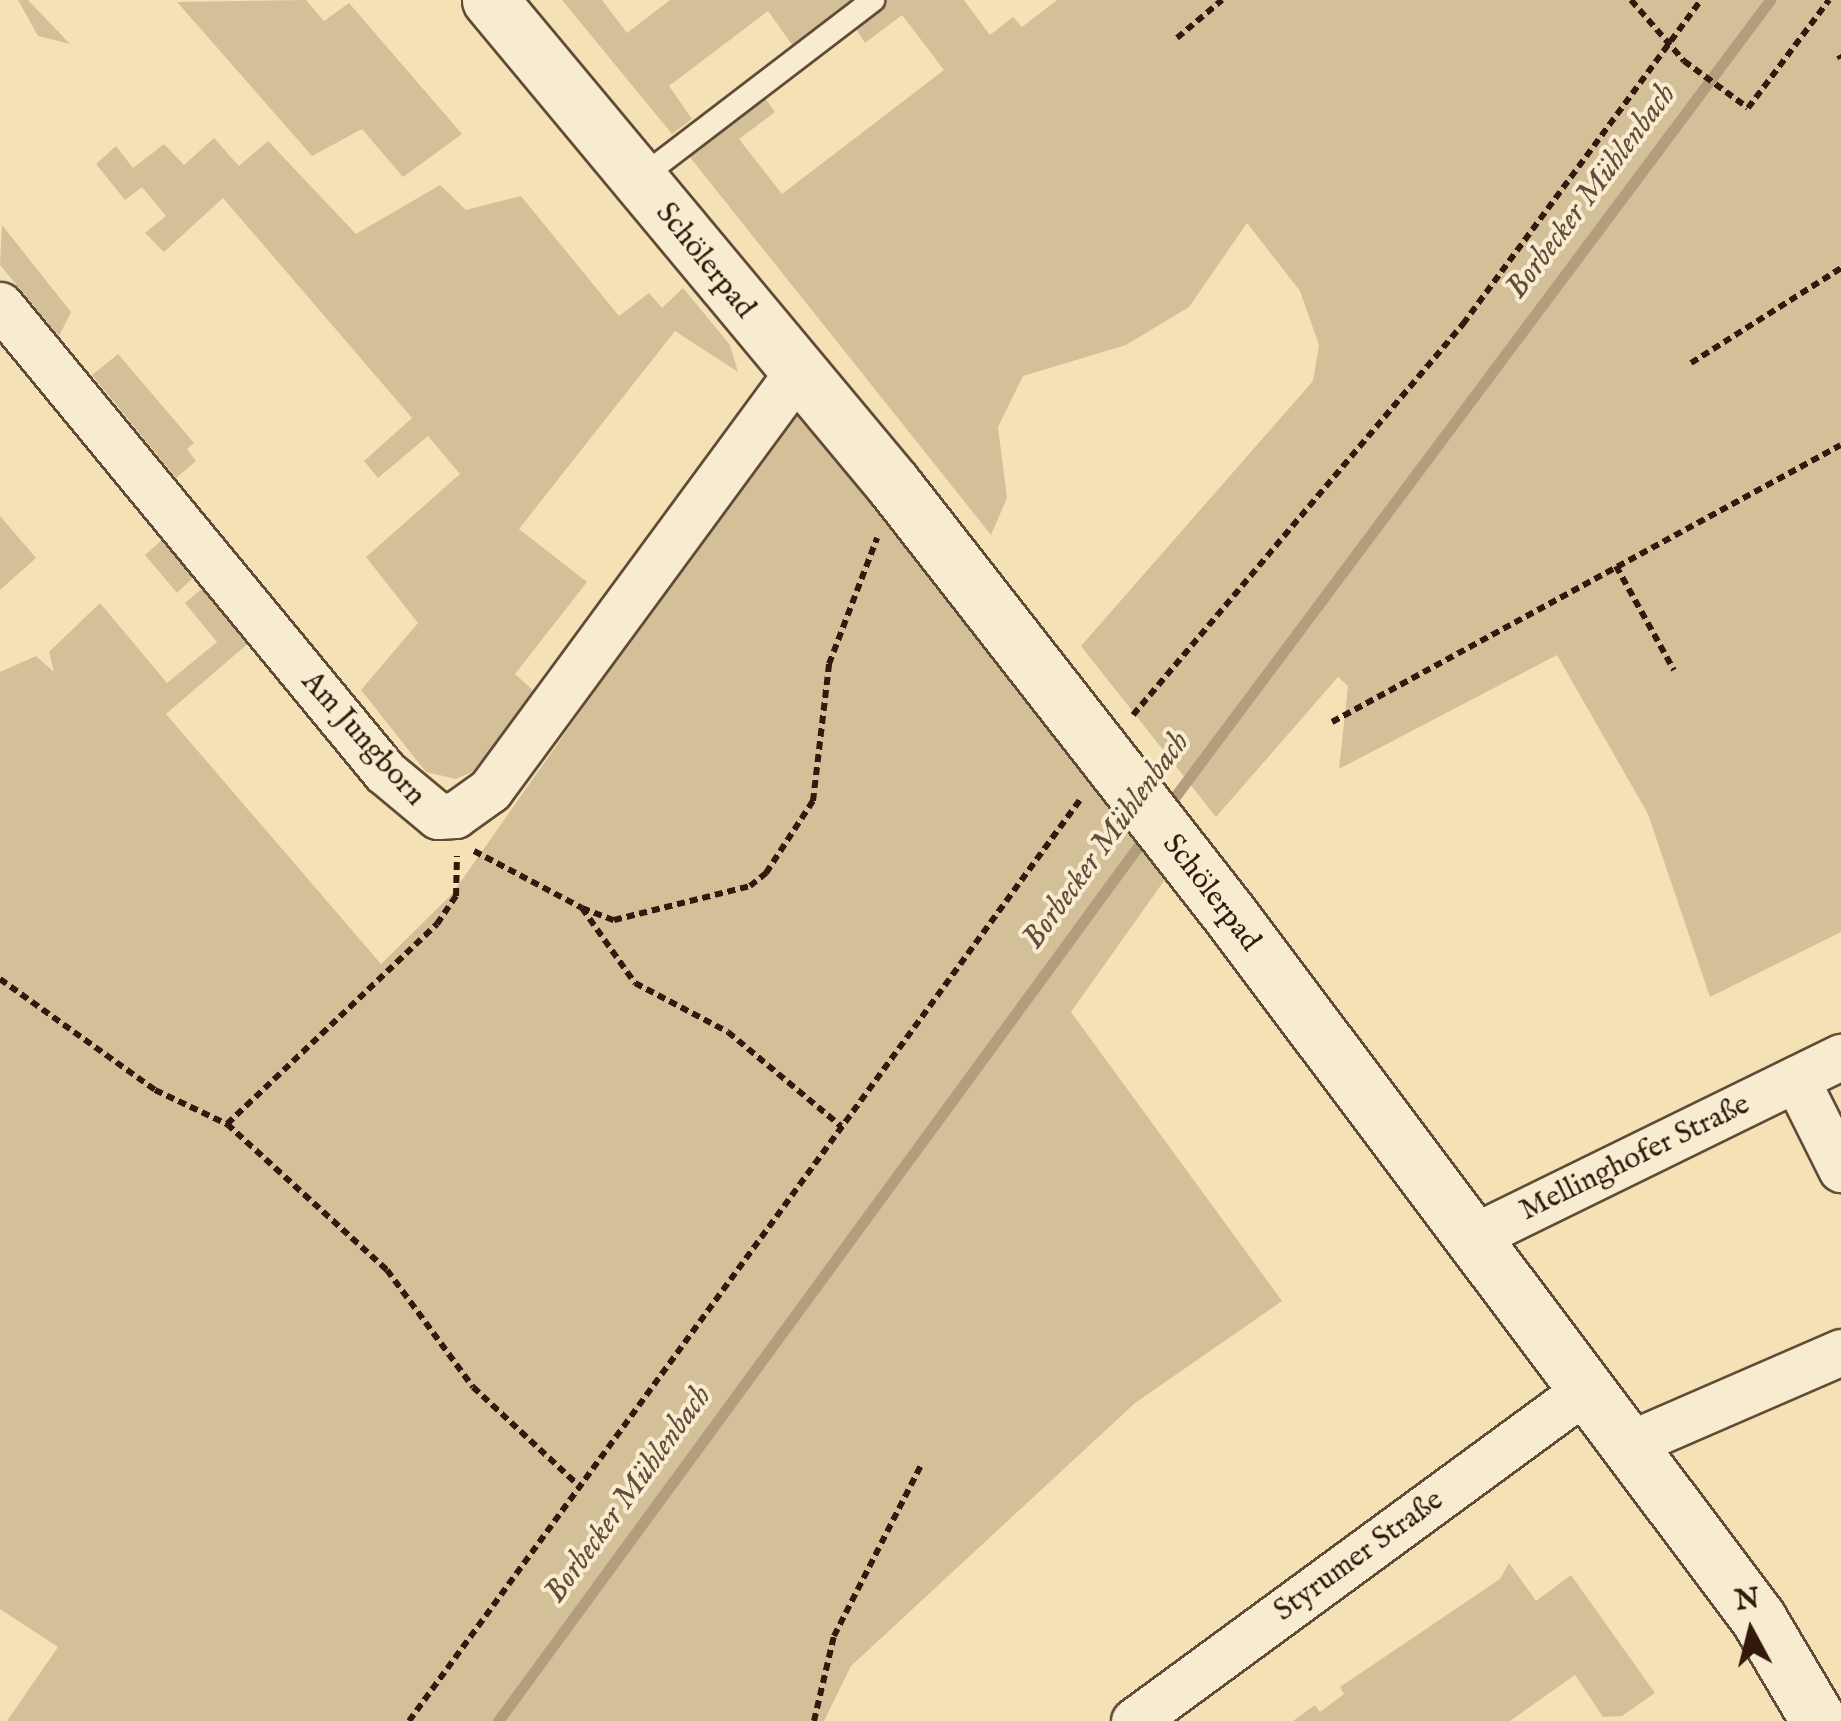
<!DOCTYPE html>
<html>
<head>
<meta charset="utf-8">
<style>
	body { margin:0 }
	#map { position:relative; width:1841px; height:1721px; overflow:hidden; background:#f4e2b6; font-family:"IM FELL English",serif }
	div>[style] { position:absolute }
	.green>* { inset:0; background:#d3c099 }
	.stream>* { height:11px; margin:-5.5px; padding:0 5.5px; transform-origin:5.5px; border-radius:5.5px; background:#b29d7d }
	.path>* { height:6px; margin-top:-3px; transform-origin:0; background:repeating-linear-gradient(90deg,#32180d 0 8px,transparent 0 13px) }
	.roads { filter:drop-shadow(2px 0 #624a37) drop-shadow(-2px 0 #624a37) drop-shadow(0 2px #624a37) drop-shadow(0 -2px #624a37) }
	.service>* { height:22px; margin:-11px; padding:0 11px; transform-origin:11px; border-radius:11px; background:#f8ecd0 }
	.minor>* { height:45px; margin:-22.5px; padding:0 22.5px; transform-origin:22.5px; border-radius:22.5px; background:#f8ecd0 }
	.tertiary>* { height:55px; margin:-27.5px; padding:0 27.5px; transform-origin:27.5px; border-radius:27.5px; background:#f8ecd0 }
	span { translate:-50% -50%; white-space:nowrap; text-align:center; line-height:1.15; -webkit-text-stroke:8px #f8ecd0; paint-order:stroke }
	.street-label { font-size:30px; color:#32180d }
	.water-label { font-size:32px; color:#654d3a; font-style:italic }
	.north { position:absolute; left:1701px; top:1581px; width:100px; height:100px; -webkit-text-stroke:8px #f8ecd0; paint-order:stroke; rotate:353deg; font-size:28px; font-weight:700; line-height:40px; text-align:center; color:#32180d }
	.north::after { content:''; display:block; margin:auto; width:35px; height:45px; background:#32180d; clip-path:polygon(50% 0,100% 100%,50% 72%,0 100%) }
</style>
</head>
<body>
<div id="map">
	<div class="green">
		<i style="clip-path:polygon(18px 0,28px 0,70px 44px,38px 36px)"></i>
		<i style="clip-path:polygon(306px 0,324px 21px,349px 3px,462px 134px,403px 177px,362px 129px,312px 156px,177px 2px)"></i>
		<i style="clip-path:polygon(562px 0,602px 0,627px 33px,670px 0,855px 0,793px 46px,768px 11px,669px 86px,692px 119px,672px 134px)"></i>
		<i style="clip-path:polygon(887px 0,964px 0,990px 35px,1013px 17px,1022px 27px,1057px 0,1841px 0,1841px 932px,1710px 997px,1648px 814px,1557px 655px,1339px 769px,1348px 686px,1338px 677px,1216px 817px,1081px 646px,1313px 381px,1319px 345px,1300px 291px,1247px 223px,1189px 307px,1126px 345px,1023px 376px,998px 427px,1007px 498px,991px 535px,685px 151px,762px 94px,775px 112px,739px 139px,782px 194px,944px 70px,902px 15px,865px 43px,853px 24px)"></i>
		<i style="clip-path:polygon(214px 138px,239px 166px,268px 141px,356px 234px,440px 185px,466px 210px,521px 196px,619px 316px,649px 293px,662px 308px,683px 288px,730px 345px,738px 372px,675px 331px,519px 529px,587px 582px,515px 674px,536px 693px,474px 771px,456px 779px,426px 772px,361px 690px,418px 623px,366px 557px,460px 474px,428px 436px,378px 478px,364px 461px,412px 418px,223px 198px,164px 252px,145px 233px,166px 216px,142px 187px,125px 200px,96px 164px,116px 146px,133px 168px,164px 144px,184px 165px)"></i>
		<i style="clip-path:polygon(2px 225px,71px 312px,59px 336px,0 265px)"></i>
		<i style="clip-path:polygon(118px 354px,194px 443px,187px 449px,196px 461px,176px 478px,92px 375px)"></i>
		<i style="clip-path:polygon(809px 386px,1171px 871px,1071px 1012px,1282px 1301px,1135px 1403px,851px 1666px,824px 1721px,7px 1721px,58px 1647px,0 1609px,0 672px,36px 656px,54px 672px,49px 652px,100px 603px,167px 683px,217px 642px,185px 603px,205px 586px,251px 641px,166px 714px,381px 964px,452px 894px)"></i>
		<i style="clip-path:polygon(0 516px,36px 558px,0 590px)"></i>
		<i style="clip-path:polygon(164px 538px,196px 575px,177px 593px,145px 555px)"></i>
		<i style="clip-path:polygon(1509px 1563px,1536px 1601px,1571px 1575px,1655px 1693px,1622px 1716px,1603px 1717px,1575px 1675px,1510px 1721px,1293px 1721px,1315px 1705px,1320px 1712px,1344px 1694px,1340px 1687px,1500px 1579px)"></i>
	</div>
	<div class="stream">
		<i style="left:1165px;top:810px;width:1011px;rotate:-53.24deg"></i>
		<i style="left:498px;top:1721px;width:1100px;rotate:-53.8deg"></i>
	</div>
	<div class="path">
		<i style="left:1631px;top:0;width:81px;rotate:49deg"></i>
		<i style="left:1684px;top:61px;width:79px;rotate:36.3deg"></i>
		<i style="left:1748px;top:108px;width:135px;rotate:-53.1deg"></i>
		<i style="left:1177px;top:38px;width:59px;rotate:-40.2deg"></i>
		<i style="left:1839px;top:55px;width:4px;rotate:63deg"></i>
		<i style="left:1691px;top:363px;width:178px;rotate:-32.3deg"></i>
		<i style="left:1616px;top:566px;width:119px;rotate:60.9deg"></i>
		<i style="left:1133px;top:715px;width:512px;rotate:-49.84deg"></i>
		<i style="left:1463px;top:324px;width:402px;rotate:-53.7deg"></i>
		<i style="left:1332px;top:722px;width:579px;rotate:-28.56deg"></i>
		<i style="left:474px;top:851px;width:122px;rotate:27.8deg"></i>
		<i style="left:582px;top:908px;width:92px;rotate:54.8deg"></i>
		<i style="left:635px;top:983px;width:105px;rotate:27.8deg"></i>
		<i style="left:728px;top:1032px;width:147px;rotate:39.8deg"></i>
		<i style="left:582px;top:908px;width:34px;rotate:21deg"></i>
		<i style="left:614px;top:920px;width:140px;rotate:-14deg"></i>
		<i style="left:750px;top:886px;width:21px;rotate:-39deg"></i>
		<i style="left:766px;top:873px;width:86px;rotate:-56.9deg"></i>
		<i style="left:813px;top:801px;width:138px;rotate:-83.3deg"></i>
		<i style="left:829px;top:664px;width:135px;rotate:-69.1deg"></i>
		<i style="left:0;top:979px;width:191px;rotate:35.6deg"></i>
		<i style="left:155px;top:1090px;width:80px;rotate:25.3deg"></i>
		<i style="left:227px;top:1124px;width:217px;rotate:42.4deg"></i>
		<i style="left:387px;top:1270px;width:145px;rotate:53.7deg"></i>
		<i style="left:473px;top:1387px;width:144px;rotate:43deg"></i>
		<i style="left:227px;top:1124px;width:290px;rotate:-43.6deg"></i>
		<i style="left:437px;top:924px;width:34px;rotate:-56deg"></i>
		<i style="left:456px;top:896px;width:40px;rotate:-88.6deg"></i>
		<i style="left:409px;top:1721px;width:1143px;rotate:-53.93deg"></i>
		<i style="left:814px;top:1721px;width:87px;rotate:-76.8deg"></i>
		<i style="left:834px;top:1636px;width:194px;rotate:-63deg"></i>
	</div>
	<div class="roads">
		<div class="service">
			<i style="left:639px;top:179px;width:295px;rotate:-37.4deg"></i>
		</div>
		<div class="minor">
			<i style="left:0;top:305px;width:605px;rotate:50.5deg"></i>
			<i style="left:385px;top:772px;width:69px;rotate:39.7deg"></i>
			<i style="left:438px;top:816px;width:17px;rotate:-3deg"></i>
			<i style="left:455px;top:815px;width:43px;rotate:-35.5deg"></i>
			<i style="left:490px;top:790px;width:516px;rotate:-53.66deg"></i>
			<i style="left:1796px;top:1079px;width:101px;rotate:63.4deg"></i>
			<i style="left:1473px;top:1237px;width:410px;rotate:-26.1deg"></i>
			<i style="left:1625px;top:1446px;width:236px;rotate:-23.5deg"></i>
			<i style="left:1134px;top:1721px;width:558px;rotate:-36.25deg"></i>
		</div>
		<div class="tertiary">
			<i style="left:490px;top:0;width:630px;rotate:50.22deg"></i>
			<i style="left:893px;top:484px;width:547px;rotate:51.98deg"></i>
			<i style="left:1230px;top:915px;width:879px;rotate:53.09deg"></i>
			<i style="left:1758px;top:1618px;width:120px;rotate:59.4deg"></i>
		</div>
	</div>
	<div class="street-label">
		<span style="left:705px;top:261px;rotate:51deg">Schölerpad</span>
		<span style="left:363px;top:739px;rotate:48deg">Am Jungborn</span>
		<span style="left:1211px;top:893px;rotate:52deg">Schölerpad</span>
		<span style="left:1635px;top:1158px;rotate:-26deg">Mellinghofer Straße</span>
		<span style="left:1359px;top:1556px;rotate:-36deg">Styrumer Straße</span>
	</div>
	<div class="water-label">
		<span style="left:1592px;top:192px;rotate:-53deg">Borbecker Mühlenbach</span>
		<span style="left:1107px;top:841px;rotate:-54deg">Borbecker Mühlenbach</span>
		<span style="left:629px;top:1495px;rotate:-54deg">Borbecker Mühlenbach</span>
	</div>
	<div class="north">N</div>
</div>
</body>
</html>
